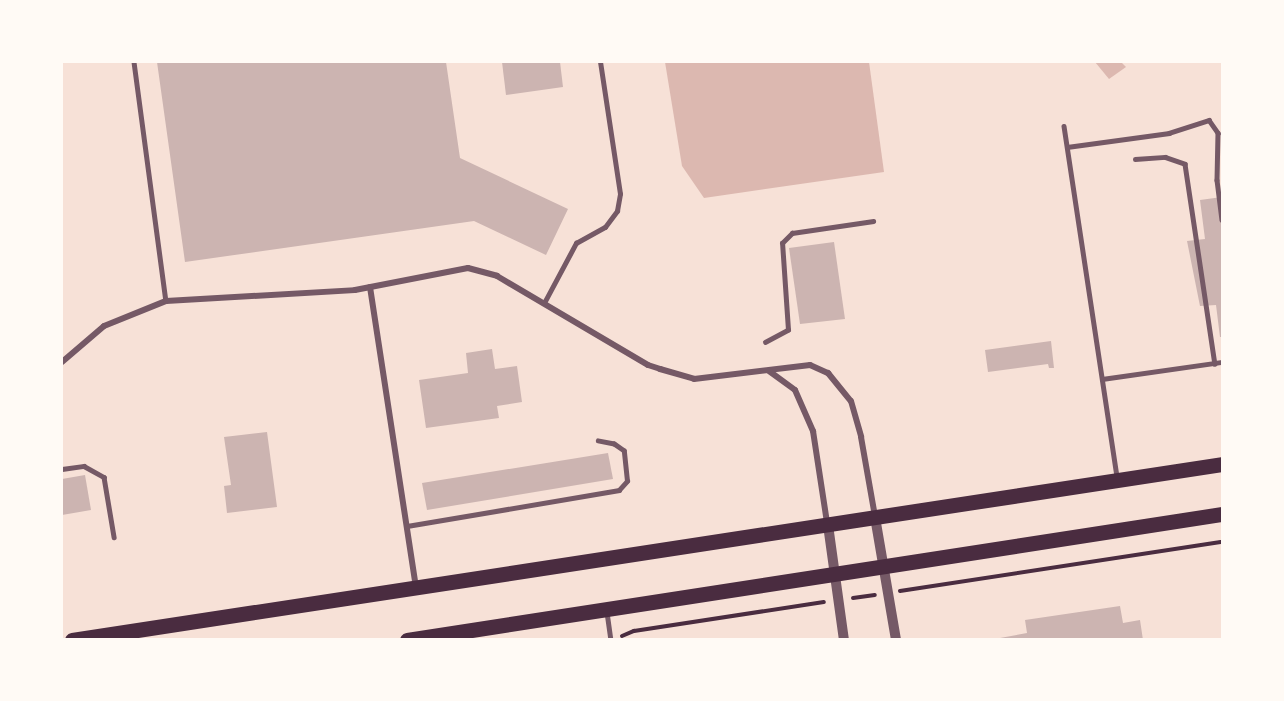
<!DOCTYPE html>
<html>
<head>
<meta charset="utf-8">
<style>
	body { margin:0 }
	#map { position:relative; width:1284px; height:701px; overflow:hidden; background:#f7e1d7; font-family:Poppins,sans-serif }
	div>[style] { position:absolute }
	.water>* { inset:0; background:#dcb8b0 }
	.building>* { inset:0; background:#ccb4b1 }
	.path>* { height:4px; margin:-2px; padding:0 2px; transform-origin:2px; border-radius:2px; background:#4a2c40 }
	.service>* { height:4.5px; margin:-2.25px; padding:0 2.25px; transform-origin:2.25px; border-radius:2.25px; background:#755966 }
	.minor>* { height:6px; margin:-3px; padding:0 3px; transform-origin:3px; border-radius:3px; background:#755966 }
	.tertiary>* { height:10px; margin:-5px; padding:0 5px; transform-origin:5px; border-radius:5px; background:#755966 }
	.primary>* { height:15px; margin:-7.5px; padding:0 7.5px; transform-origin:7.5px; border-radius:7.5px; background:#4a2c40 }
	span { translate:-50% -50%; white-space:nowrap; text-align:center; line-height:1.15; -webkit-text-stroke:4.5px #fffaf5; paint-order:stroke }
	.frame { position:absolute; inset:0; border:63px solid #fffaf5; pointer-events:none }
</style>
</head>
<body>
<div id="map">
	<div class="water">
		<i style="clip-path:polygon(665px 62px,869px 62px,884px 172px,704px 198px,682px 166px)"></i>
		<i style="clip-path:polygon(1095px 62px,1121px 62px,1126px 67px,1109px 79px)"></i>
	</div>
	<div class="building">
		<i style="clip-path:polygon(157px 62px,446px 62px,460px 158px,568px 209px,546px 255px,474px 221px,185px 262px)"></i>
		<i style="clip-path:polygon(502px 62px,560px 62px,563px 87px,506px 95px)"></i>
		<i style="clip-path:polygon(1222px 197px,1222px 337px,1220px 337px,1216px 305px,1200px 306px,1187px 241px,1205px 239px,1200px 200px)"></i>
		<i style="clip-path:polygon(834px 242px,845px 319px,800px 324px,789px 248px)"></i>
		<i style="clip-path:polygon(1051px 341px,1054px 368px,1049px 368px,1048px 364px,988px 372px,985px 350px)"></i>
		<i style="clip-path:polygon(492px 349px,495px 369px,517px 366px,522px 402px,497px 406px,499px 418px,426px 428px,419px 380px,468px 373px,466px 353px)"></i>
		<i style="clip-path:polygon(267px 432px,277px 507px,227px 513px,224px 486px,231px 485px,224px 437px)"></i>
		<i style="clip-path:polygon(608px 453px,613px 479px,427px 510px,422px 483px)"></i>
		<i style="clip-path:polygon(85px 475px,91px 510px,62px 515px,62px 479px)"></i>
		<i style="clip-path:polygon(1120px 606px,1123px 623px,1140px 620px,1143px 640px,989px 640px,1027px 633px,1025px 620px)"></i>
	</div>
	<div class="path">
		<i style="left:900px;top:591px;width:326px;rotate:-8.7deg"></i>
		<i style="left:853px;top:598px;width:22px;rotate:-8deg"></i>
		<i style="left:622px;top:636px;width:13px;rotate:-23deg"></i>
		<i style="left:634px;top:631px;width:192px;rotate:-8.7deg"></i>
	</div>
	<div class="service">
		<i style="left:134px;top:62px;width:241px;rotate:82.4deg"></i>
		<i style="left:1064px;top:126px;width:355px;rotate:81.4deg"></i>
		<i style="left:1067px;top:147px;width:103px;rotate:-7.8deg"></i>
		<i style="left:1169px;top:133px;width:42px;rotate:-18deg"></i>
		<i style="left:1209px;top:120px;width:16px;rotate:55deg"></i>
		<i style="left:1218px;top:133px;width:47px;rotate:91.2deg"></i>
		<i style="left:1217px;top:180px;width:40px;rotate:82.9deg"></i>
		<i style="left:1135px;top:159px;width:30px;rotate:-4deg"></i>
		<i style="left:1165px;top:157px;width:21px;rotate:19deg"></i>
		<i style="left:1185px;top:164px;width:202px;rotate:81.5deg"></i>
		<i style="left:544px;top:303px;width:68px;rotate:-61.9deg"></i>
		<i style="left:576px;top:243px;width:33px;rotate:-29deg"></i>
		<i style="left:605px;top:227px;width:20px;rotate:-53deg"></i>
		<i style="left:617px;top:211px;width:17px;rotate:-80deg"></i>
		<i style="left:620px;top:194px;width:134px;rotate:-98.6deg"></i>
		<i style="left:765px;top:342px;width:26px;rotate:-28deg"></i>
		<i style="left:788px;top:330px;width:87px;rotate:-93.9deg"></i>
		<i style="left:782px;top:243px;width:14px;rotate:-45deg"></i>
		<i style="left:792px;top:233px;width:82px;rotate:-8.4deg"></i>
		<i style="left:1102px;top:379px;width:121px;rotate:-8.1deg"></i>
		<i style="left:62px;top:469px;width:22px;rotate:-8deg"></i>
		<i style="left:84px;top:466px;width:23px;rotate:29deg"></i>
		<i style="left:104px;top:477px;width:61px;rotate:80.5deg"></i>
		<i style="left:407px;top:526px;width:215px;rotate:-9.6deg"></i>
		<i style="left:619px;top:490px;width:12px;rotate:-48deg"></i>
		<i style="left:627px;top:481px;width:30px;rotate:-96deg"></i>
		<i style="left:624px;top:451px;width:12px;rotate:-145deg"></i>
		<i style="left:614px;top:444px;width:16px;rotate:-169deg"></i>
		<i style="left:607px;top:612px;width:28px;rotate:82deg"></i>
	</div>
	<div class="minor">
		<i style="left:370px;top:287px;width:304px;rotate:81.3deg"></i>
		<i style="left:62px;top:362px;width:55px;rotate:-40.6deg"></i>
		<i style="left:104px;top:326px;width:67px;rotate:-22deg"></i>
		<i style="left:166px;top:301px;width:189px;rotate:-3.3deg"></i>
		<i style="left:355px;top:290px;width:115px;rotate:-11deg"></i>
		<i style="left:468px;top:268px;width:30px;rotate:15deg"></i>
		<i style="left:497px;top:276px;width:175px;rotate:30.5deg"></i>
		<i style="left:648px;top:365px;width:13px;rotate:18deg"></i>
		<i style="left:660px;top:369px;width:35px;rotate:16deg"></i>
		<i style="left:694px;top:379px;width:117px;rotate:-6.9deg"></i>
		<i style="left:810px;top:365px;width:20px;rotate:24deg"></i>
		<i style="left:828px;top:373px;width:36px;rotate:51deg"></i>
		<i style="left:851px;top:401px;width:37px;rotate:74deg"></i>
		<i style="left:861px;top:437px;width:80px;rotate:80deg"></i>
		<i style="left:769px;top:371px;width:32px;rotate:36deg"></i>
		<i style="left:795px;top:390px;width:45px;rotate:66.3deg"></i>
		<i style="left:813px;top:431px;width:93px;rotate:81.3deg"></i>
	</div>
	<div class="tertiary">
		<i style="left:875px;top:517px;width:125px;rotate:80.3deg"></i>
		<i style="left:828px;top:525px;width:116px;rotate:82.1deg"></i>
	</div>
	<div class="primary">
		<i style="left:72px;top:640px;width:1163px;rotate:-8.7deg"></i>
		<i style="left:407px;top:640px;width:825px;rotate:-8.79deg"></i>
	</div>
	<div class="frame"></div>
</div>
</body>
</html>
